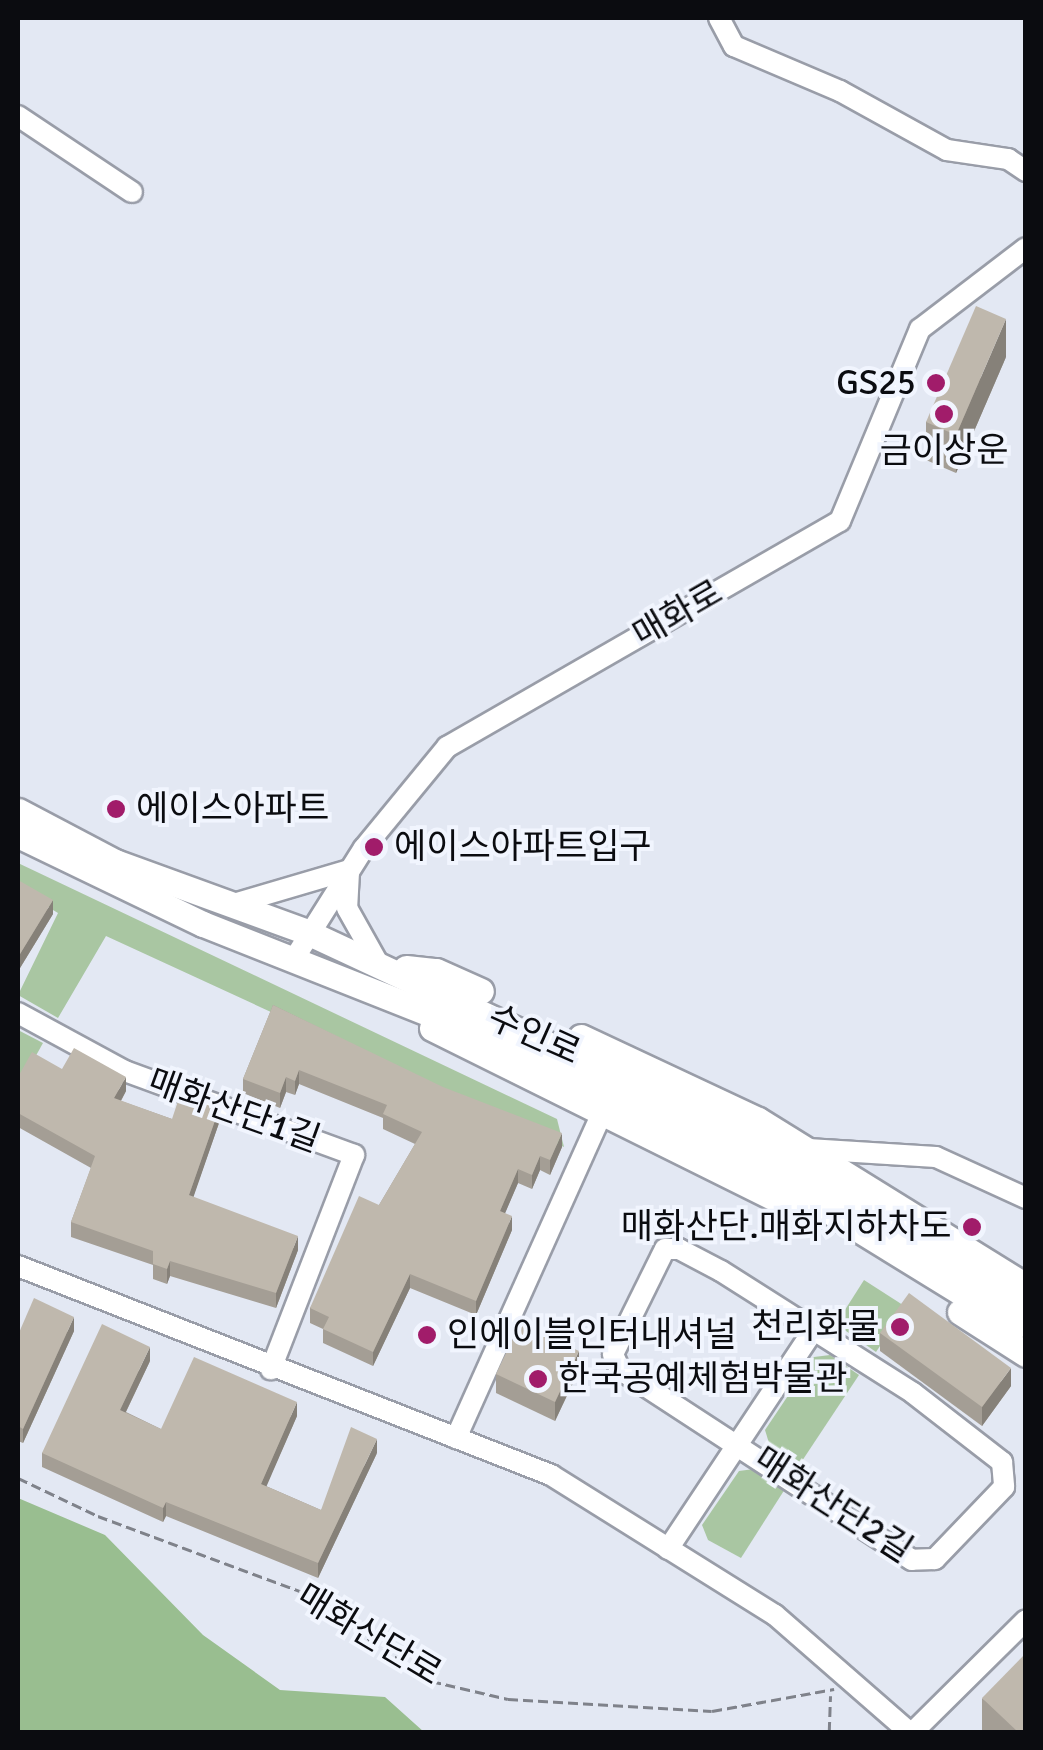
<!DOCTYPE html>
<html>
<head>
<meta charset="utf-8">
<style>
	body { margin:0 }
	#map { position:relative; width:1043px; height:1750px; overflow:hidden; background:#e3e8f3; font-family:Signika,"Noto Sans KR",sans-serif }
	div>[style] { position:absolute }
	.green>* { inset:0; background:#a9c6a2 }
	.forest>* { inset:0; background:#99be90 }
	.path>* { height:2.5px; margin-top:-1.25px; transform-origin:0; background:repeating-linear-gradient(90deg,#7f828a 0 10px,transparent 0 15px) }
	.roads { filter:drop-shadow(2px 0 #999da8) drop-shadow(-2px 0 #999da8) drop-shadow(0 2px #999da8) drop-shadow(0 -2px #999da8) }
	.minor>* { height:20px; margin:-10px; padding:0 10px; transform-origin:10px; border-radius:10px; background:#fff }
	.major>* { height:25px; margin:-12.5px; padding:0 12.5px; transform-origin:12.5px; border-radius:12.5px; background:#fff }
	.wall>* { inset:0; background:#a49e95 }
	.shaded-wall>* { inset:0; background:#868179 }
	.building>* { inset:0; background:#bfb8ad }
	.dots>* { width:28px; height:28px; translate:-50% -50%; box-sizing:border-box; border:5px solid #f1f5fe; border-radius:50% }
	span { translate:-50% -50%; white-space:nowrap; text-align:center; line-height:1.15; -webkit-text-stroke:8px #f1f5fe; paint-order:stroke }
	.poi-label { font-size:35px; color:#0b0c10 }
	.right { translate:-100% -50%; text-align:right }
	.left { translate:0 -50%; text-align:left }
	.street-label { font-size:35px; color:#0b0c10 }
	.frame { position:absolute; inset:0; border:20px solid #0b0c10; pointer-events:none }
</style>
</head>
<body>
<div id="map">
	<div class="green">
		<i style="clip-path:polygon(18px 863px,557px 1119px,564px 1147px,106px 936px,58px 1018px,18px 995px,58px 913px,18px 889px)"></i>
		<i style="clip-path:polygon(18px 1030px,43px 1043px,18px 1088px)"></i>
		<i style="clip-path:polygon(864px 1280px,906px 1307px,876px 1352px,836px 1324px)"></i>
		<i style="clip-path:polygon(830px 1355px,859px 1375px,800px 1464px,769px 1443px,765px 1430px,814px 1357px)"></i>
		<i style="clip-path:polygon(754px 1469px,785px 1489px,741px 1558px,708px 1540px,702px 1525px,739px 1471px)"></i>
	</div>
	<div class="forest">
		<i style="clip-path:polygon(18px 1498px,105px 1535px,203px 1635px,280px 1690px,385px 1697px,424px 1732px,18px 1732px)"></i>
	</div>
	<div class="path">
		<i style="left:18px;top:1478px;width:89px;rotate:25.4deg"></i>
		<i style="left:98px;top:1516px;width:215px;rotate:20.4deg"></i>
		<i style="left:300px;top:1591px;width:55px;rotate:26.1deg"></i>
		<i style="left:349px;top:1615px;width:33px;rotate:50deg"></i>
		<i style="left:370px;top:1640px;width:73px;rotate:33.9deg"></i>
		<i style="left:431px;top:1681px;width:79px;rotate:13.2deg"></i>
		<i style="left:508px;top:1699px;width:204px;rotate:3.4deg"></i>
		<i style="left:712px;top:1711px;width:124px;rotate:-10.2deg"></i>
		<i style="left:829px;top:1732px;width:36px;rotate:-88deg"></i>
	</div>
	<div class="roads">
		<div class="minor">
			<i style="left:719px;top:18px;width:32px;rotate:62deg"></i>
			<i style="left:734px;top:46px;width:115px;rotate:23deg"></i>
			<i style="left:840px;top:91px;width:122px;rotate:28.9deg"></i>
			<i style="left:947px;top:150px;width:62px;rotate:8.4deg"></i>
			<i style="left:1008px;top:159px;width:22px;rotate:34deg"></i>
			<i style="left:18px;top:116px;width:137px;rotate:33.7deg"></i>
			<i style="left:349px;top:872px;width:36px;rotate:93deg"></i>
			<i style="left:347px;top:908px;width:65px;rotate:60.7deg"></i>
			<i style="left:230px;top:905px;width:124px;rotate:-16.4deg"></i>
			<i style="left:294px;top:959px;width:131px;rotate:-57.8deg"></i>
			<i style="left:364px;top:848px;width:131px;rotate:-50.6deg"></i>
			<i style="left:447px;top:747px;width:453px;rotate:-29.9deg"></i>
			<i style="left:840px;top:521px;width:208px;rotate:-67.4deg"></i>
			<i style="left:920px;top:329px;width:133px;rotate:-37.4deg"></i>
			<i style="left:18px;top:1013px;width:122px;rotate:28.5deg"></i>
			<i style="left:125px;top:1071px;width:244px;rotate:20.1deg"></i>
			<i style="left:354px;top:1155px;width:230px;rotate:111.2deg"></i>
			<i style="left:808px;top:1149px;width:128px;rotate:3.6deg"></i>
			<i style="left:936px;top:1157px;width:99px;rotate:24.5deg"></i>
			<i style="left:665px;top:1249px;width:14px"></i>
			<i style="left:679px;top:1249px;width:47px;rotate:27.6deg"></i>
			<i style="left:721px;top:1271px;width:227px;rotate:32.4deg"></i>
			<i style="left:913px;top:1393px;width:113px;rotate:37.8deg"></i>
			<i style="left:1002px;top:1462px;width:25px;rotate:85deg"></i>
			<i style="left:1004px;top:1487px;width:100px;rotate:133.8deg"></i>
			<i style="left:935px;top:1559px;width:23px;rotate:178deg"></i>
			<i style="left:912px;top:1560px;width:348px;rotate:-146.9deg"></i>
			<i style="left:620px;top:1370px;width:17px;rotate:-114deg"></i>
			<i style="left:613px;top:1354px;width:117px;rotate:-63.7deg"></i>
			<i style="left:18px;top:1266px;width:573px;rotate:21.41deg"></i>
			<i style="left:551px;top:1475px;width:264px;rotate:32deg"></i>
			<i style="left:775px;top:1615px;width:178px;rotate:41.1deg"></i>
			<i style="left:456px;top:1438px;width:356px;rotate:-65.8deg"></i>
			<i style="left:668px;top:1549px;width:265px;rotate:-56.4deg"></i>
			<i style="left:913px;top:1732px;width:159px;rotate:-44.7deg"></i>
		</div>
		<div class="major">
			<i style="left:18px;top:811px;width:110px;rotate:27.7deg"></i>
			<i style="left:115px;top:862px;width:204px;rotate:20deg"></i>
			<i style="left:307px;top:932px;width:490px;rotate:25deg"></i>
			<i style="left:751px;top:1139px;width:323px;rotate:31.7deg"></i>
			<i style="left:18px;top:835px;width:205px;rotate:25.7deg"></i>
			<i style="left:203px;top:924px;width:361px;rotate:21.6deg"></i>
			<i style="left:539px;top:1057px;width:235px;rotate:26.6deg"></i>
			<i style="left:749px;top:1162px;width:313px;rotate:31.6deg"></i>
			<i style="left:406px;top:968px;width:30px;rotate:6deg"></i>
			<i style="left:436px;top:971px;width:49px;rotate:24deg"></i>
			<i style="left:432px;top:1028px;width:415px;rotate:26.4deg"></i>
			<i style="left:581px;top:1037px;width:195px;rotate:25.1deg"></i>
			<i style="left:758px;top:1120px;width:315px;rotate:31.8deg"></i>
			<i style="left:960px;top:1312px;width:78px;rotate:32.5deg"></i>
		</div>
	</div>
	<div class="wall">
		<i style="clip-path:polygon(1006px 357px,956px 473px,926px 460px,926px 422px)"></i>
		<i style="clip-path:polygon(18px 880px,53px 914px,20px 968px,18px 967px)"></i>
		<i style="clip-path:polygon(273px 1005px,562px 1147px,550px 1175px,540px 1170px,532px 1189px,518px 1183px,505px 1213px,512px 1230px,476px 1315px,410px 1288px,373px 1366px,323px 1343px,323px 1329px,310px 1323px,310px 1308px,379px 1205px,415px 1144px,383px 1129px,383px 1118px,299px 1084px,295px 1095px,286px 1092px,280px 1108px,243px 1093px,243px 1079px)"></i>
		<i style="clip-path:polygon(18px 1077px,126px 1091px,121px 1101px,172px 1119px,219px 1123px,193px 1197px,298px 1250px,276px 1308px,170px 1276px,167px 1284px,153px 1279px,153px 1265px,71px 1237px,71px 1222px,91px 1168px,18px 1127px)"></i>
		<i style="clip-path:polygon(74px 1331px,23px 1443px,18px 1441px,18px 1335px)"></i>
		<i style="clip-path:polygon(880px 1333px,1011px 1386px,982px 1426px,880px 1351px)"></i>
		<i style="clip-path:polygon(150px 1361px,126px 1412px,161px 1429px,297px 1416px,266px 1486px,321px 1510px,377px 1453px,318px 1578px,166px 1516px,163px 1522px,42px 1467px,42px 1453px)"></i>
		<i style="clip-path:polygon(579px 1370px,555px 1421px,496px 1393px,496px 1374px)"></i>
		<i style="clip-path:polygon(982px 1698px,1026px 1732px,982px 1732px)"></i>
	</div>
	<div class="shaded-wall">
		<i style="clip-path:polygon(1006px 319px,1006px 357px,956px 473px,956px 435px)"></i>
		<i style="clip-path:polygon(53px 900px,53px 914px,20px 968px,20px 954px)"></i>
		<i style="clip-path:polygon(299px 1070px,299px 1084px,295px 1095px,295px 1081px)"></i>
		<i style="clip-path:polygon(126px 1077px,126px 1091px,114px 1113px,114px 1098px)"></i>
		<i style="clip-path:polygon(286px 1077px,286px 1092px,280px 1108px,280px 1093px)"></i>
		<i style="clip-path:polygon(219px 1109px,219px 1123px,189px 1210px,189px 1195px)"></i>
		<i style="clip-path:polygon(562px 1133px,562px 1147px,550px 1175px,550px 1160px)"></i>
		<i style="clip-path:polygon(540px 1156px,540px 1170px,532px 1189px,532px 1175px)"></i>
		<i style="clip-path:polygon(518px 1169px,518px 1183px,500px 1225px,500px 1211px)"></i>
		<i style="clip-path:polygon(512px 1216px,512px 1230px,476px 1315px,476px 1301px)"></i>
		<i style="clip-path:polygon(298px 1236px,298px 1250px,276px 1308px,276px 1293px)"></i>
		<i style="clip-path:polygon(170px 1261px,170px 1276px,167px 1284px,167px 1269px)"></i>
		<i style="clip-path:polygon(410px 1274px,410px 1288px,373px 1366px,373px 1352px)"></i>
		<i style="clip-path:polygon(74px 1317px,74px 1331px,23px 1443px,23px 1429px)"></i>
		<i style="clip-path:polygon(150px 1347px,150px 1361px,120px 1424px,120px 1410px)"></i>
		<i style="clip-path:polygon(579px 1351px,579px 1370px,555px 1421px,555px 1402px)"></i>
		<i style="clip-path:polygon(1011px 1368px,1011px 1386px,982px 1426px,982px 1407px)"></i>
		<i style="clip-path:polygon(297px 1402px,297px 1416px,261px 1499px,261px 1484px)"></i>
		<i style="clip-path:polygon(377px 1439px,377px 1453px,318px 1578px,318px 1563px)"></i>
		<i style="clip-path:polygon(166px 1502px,166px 1516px,163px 1522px,163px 1508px)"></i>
	</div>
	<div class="building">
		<i style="clip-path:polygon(976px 306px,1006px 319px,956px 435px,926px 422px)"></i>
		<i style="clip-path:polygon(18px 880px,53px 900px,20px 954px,18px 953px)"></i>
		<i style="clip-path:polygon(273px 1005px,443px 1087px,562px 1133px,550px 1160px,540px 1156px,532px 1175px,518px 1169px,500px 1211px,512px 1216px,476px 1301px,410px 1274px,373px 1352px,323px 1329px,329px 1317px,310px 1308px,359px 1196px,379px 1205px,422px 1132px,383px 1114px,387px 1105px,299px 1070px,295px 1081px,286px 1077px,280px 1093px,243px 1079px)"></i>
		<i style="clip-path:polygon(74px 1048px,126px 1077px,114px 1098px,172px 1119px,180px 1095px,219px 1109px,189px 1195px,298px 1236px,276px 1293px,170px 1261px,167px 1269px,153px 1264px,153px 1251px,71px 1222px,95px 1156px,18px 1113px,18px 1077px,32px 1052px,62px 1069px)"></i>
		<i style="clip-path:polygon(909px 1293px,1011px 1368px,982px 1407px,880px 1333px)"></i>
		<i style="clip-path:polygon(34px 1298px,74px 1317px,23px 1429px,18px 1426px,18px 1335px)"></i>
		<i style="clip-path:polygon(102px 1324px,150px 1347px,120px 1410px,161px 1429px,194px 1357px,297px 1402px,261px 1484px,321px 1510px,351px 1427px,377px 1439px,318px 1563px,166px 1502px,163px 1508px,42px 1453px)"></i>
		<i style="clip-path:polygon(520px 1324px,579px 1351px,555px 1402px,496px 1374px)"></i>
		<i style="clip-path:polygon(1026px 1653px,1026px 1732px,1018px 1732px,982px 1698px)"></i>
	</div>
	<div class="dots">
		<i style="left:936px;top:383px;background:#a11c6a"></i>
		<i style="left:944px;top:414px;background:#a11c6a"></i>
		<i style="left:116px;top:809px;background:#a11c6a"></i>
		<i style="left:374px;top:847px;background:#a11c6a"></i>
		<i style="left:972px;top:1227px;background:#a11c6a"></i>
		<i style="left:900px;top:1327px;background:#a11c6a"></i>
		<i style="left:427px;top:1335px;background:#a11c6a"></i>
		<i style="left:538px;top:1379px;background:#a11c6a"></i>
	</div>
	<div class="poi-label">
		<span class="right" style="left:916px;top:383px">GS25</span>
		<span style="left:944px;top:451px">금이상운</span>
		<span class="left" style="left:136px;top:809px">에이스아파트</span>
		<span class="left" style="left:394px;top:847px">에이스아파트입구</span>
		<span class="right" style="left:952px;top:1227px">매화산단.매화지하차도</span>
		<span class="right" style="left:880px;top:1327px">천리화물</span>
		<span class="left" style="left:447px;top:1335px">인에이블인터내셔널</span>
		<span class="left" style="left:558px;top:1379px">한국공예체험박물관</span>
	</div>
	<div class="street-label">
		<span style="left:678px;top:614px;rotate:-30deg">매화로</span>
		<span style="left:534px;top:1035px;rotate:24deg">수인로</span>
		<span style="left:234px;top:1111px;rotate:20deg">매화산단1길</span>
		<span style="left:833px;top:1505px;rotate:33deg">매화산단2길</span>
		<span style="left:369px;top:1635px;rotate:31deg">매화산단로</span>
	</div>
	<div class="frame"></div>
</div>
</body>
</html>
